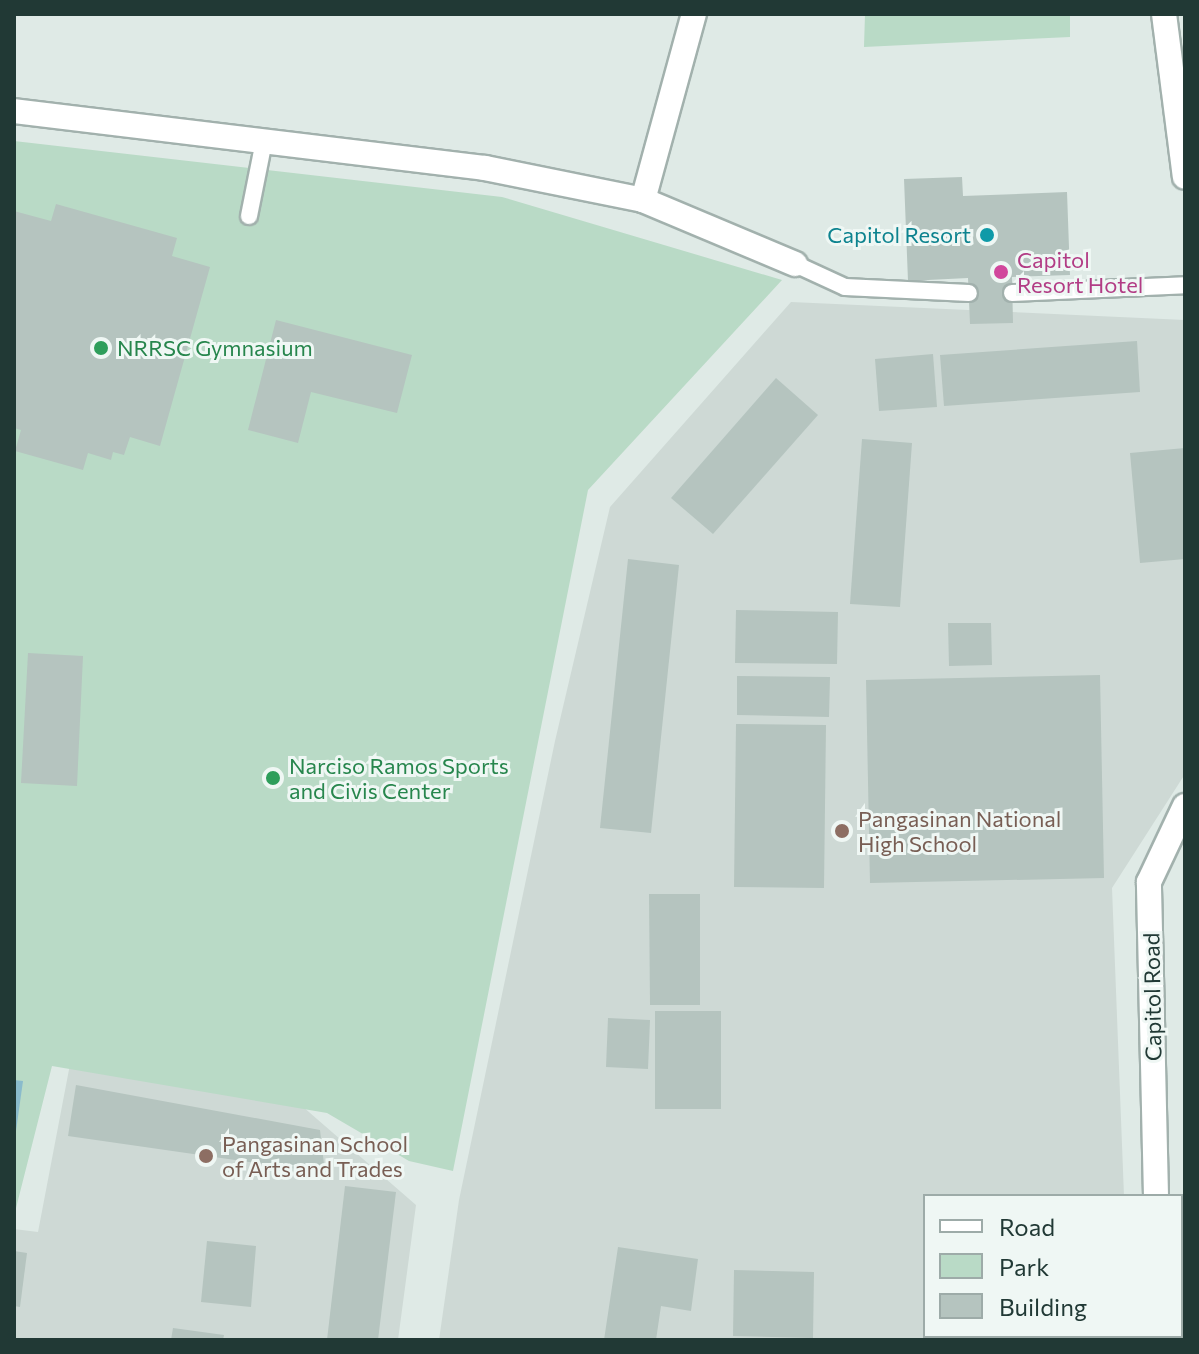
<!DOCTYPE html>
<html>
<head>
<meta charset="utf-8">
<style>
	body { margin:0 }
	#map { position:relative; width:1199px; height:1354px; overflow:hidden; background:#dfeae6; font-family:Commissioner,sans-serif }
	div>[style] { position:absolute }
	.built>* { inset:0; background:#ced9d5 }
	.green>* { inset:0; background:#b9dac6 }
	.water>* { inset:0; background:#8abbcc }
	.building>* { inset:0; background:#b5c4bf }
	.roads { filter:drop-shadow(2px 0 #a2b1ad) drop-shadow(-2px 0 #a2b1ad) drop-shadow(0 2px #a2b1ad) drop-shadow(0 -2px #a2b1ad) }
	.lane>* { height:16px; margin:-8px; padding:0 8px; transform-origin:8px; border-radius:8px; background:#fff }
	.street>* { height:24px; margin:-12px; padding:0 12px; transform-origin:12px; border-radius:12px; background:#fff }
	.dots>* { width:22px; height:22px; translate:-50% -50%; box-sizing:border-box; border:4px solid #eff7f4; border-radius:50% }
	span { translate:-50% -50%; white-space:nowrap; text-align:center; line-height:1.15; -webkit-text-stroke:6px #eff7f4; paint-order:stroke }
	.culture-label { font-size:22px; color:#0d838f }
	.right { translate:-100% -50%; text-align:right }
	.hotel-label { font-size:22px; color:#b23c85 }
	.left { translate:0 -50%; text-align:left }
	.leisure-label { font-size:22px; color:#27864d }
	.education-label { font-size:22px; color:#785e54 }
	.street-label { font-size:22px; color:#213935 }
	.frame { position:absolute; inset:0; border:16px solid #213935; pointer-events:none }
	.legend { position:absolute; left:923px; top:1194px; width:260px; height:144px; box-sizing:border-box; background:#eff7f4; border:2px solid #9daba8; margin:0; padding:10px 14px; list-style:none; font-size:24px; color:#213935 }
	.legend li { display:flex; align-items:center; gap:16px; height:40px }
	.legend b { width:40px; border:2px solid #9daba8 }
</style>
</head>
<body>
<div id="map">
	<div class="built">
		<i style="clip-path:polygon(791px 302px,1185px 320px,1185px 774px,1112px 888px,1124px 1196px,925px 1196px,925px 1336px,1129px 1340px,439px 1340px,459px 1200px,555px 741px,610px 507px)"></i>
		<i style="clip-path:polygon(71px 1059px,302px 1106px,416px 1205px,398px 1340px,14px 1340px,14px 1229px,38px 1232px)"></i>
	</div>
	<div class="green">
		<i style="clip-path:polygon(865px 14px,1070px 14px,1070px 37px,864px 47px)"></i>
		<i style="clip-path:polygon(14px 141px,502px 197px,782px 280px,588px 490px,453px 1171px,409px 1161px,327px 1113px,52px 1066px,14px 1216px)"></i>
	</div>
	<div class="water">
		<i style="clip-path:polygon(14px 1080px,23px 1081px,14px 1145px)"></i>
	</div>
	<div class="building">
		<i style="clip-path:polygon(962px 177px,963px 196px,1067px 192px,1070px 275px,1012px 277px,1013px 323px,970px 324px,968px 278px,908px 281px,904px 179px)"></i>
		<i style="clip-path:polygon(56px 204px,177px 238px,172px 256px,210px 267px,160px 446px,130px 437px,124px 455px,113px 452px,111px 460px,88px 453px,83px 470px,15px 451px,21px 430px,14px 428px,14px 211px,51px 221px)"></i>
		<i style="clip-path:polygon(276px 320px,412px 355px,397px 413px,311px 392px,298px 443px,248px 430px)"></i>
		<i style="clip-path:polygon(1137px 341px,1140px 392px,944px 406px,940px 355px)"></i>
		<i style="clip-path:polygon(933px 354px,937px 407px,879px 411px,875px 359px)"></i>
		<i style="clip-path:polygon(776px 378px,818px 415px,713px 534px,671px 498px)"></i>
		<i style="clip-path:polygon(862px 439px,912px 443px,900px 607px,850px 604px)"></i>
		<i style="clip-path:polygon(1185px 448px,1185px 559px,1140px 563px,1130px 453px)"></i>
		<i style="clip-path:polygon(628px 559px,679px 565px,651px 833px,600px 828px)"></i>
		<i style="clip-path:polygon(736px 610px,838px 612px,837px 664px,735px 663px)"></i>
		<i style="clip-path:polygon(948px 623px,991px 623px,992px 665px,949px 666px)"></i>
		<i style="clip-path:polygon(28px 653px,83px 656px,77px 786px,21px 783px)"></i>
		<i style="clip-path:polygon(1100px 675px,1104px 878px,870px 883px,866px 680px)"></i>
		<i style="clip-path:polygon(737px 676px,830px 677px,829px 717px,737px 715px)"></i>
		<i style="clip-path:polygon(736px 724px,826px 725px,824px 888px,734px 887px)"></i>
		<i style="clip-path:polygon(649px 894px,700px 894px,700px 1005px,650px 1005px)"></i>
		<i style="clip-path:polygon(655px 1011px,721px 1011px,721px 1109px,655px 1109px)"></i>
		<i style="clip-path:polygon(608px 1018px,650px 1020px,648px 1069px,606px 1067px)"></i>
		<i style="clip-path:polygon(76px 1085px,320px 1130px,325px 1173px,68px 1136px)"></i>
		<i style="clip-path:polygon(345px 1186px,396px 1192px,378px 1340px,327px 1340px)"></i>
		<i style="clip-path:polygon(207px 1241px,256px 1246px,251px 1307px,201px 1302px)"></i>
		<i style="clip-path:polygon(618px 1247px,698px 1259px,691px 1311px,661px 1306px,656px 1340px,604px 1340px)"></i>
		<i style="clip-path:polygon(14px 1251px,27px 1253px,20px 1307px,14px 1306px)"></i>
		<i style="clip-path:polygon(734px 1270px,814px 1272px,813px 1338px,733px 1336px)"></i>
		<i style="clip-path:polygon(173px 1328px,224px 1335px,223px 1340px,171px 1340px)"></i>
		<i style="clip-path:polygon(952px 1336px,1065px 1336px,1065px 1340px,933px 1340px)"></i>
	</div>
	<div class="roads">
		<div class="lane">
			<i style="left:249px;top:216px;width:76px;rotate:-78.7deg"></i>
			<i style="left:795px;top:264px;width:55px;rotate:24.7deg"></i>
			<i style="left:845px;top:287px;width:124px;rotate:2.8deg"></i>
			<i style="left:1012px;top:293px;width:173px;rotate:-2.6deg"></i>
		</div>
		<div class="street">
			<i style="left:1164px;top:14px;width:164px;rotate:82.7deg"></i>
			<i style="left:14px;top:111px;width:474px;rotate:6.9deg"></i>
			<i style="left:485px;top:168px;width:161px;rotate:11.4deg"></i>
			<i style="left:643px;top:200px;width:165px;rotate:22.8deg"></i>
			<i style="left:643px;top:200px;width:193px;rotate:-74.7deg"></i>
			<i style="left:1156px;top:1196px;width:314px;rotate:-91.3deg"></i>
			<i style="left:1149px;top:882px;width:84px;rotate:-64.7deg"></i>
			<i style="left:1160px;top:1336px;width:4px;rotate:90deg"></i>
		</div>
	</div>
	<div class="dots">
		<i style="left:987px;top:235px;background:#0f9aa8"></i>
		<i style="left:1001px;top:272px;background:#d1479c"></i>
		<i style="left:101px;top:348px;background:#2e9e5b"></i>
		<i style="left:273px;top:778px;background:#2e9e5b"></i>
		<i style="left:842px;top:831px;background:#8d6e63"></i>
		<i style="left:206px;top:1156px;background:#8d6e63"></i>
	</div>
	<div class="culture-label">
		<span class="right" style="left:971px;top:235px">Capitol Resort</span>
	</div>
	<div class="hotel-label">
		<span class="left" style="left:1017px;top:272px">Capitol<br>Resort Hotel</span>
	</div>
	<div class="leisure-label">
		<span class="left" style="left:117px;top:348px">NRRSC Gymnasium</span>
		<span class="left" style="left:289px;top:778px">Narciso Ramos Sports<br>and Civis Center</span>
	</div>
	<div class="education-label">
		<span class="left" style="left:858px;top:831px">Pangasinan National<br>High School</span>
		<span class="left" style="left:222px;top:1156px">Pangasinan School<br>of Arts and Trades</span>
	</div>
	<div class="street-label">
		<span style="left:1152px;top:997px;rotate:-91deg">Capitol Road</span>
	</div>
	<div class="frame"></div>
	<ul class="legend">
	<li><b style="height:10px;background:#fff"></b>Road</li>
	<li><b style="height:22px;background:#b9dac6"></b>Park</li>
	<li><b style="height:22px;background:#b5c4bf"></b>Building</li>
	</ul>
</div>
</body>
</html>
